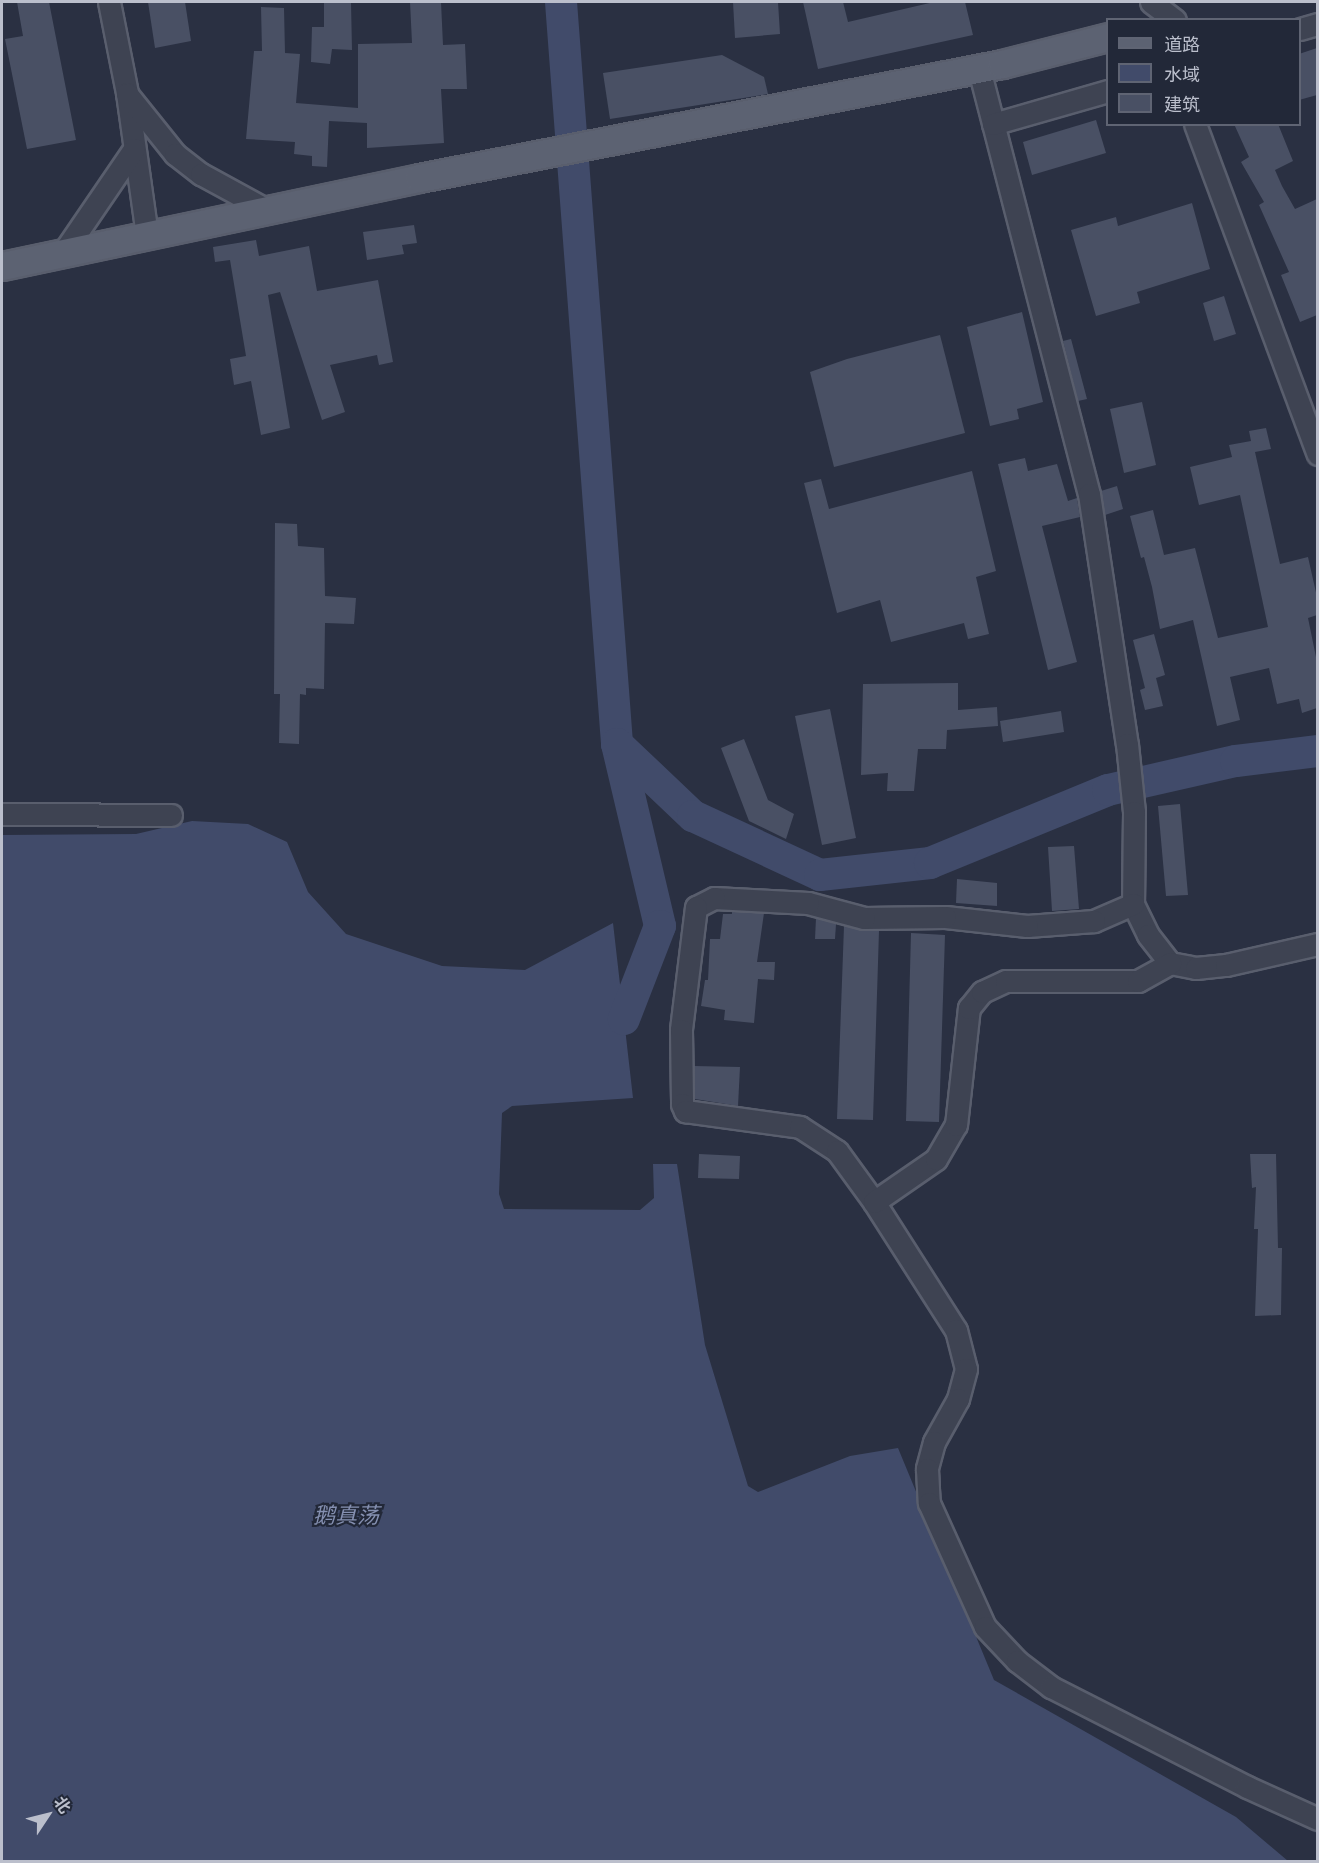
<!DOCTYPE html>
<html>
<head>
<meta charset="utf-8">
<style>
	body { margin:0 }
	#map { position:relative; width:1319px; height:1863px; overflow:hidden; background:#2a3042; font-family:Mulish,"Noto Sans SC",sans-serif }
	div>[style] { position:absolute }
	.water>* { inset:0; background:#414b6a }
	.river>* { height:32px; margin:-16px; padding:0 16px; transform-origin:16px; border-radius:16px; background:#414b6a }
	.building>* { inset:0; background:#495064 }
	.roads { filter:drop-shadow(2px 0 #595e6d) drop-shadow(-2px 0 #595e6d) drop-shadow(0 2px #595e6d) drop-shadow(0 -2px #595e6d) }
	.minor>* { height:21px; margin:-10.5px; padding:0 10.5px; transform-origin:10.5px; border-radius:10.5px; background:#3e4352 }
	.major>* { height:27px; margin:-13.5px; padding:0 13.5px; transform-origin:13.5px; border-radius:13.5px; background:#5c6272 }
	span { translate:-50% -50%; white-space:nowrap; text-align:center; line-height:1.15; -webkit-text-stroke:4.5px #222838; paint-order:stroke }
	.water-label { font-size:22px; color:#8590b1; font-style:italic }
	.frame { position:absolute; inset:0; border:3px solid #bbbfcc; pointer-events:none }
	.legend { position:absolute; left:1106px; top:18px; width:195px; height:108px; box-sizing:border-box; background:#222838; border:2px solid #5f6473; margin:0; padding:8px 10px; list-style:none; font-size:18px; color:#bbbfcc }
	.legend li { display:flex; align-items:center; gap:12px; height:30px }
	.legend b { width:30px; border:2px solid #5f6473 }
	.north { position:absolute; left:18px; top:1785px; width:60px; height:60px; -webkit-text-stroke:4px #222838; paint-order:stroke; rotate:55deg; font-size:16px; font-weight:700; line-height:24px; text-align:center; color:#bbbfcc }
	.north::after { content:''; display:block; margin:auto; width:21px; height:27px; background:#bbbfcc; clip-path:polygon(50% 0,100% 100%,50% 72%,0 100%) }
</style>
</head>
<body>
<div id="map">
	<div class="water">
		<i style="clip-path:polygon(192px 821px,248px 824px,287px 842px,308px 892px,346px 934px,442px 966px,525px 970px,613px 923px,633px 1098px,512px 1106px,502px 1113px,499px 1194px,504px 1209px,640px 1210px,654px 1198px,653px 1164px,677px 1164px,705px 1345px,748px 1486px,758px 1492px,850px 1456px,898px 1448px,994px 1680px,1236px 1817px,1288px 1861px,2px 1861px,2px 835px,136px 834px)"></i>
	</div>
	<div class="river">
		<i style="left:561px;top:2px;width:744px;rotate:85.68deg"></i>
		<i style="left:617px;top:744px;width:187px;rotate:76.7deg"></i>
		<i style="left:660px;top:926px;width:100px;rotate:111.2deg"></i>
		<i style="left:617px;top:744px;width:105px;rotate:43.5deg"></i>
		<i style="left:693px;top:816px;width:140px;rotate:24.9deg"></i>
		<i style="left:820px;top:875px;width:111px;rotate:-6.2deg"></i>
		<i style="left:930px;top:863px;width:192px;rotate:-22.3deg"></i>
		<i style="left:1108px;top:790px;width:131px;rotate:-12.8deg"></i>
		<i style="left:1236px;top:761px;width:83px;rotate:-7deg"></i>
	</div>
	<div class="building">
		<i style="clip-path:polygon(17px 2px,49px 2px,76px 140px,27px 149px,5px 39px,23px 36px)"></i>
		<i style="clip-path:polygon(148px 2px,185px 2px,191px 41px,155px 48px)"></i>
		<i style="clip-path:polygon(324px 2px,351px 2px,352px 50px,332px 49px,330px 64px,311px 62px,312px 27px,324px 27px)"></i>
		<i style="clip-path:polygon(410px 2px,441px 2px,443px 45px,465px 44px,467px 89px,441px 89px,444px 143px,367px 148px,367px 123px,329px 121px,327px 167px,312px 166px,312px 156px,294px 154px,295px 142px,246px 139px,254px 51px,262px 51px,261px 7px,284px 8px,285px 53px,300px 54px,296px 103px,358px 108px,358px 44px,412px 43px)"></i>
		<i style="clip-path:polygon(733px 2px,778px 2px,780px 34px,735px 38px)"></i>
		<i style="clip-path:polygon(803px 2px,843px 2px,848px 22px,934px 2px,965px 2px,973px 35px,818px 69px)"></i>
		<i style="clip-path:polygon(1317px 48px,1317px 95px,1299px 100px,1299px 54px)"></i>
		<i style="clip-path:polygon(722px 55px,764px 77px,768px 94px,610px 119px,603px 73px)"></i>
		<i style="clip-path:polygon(1096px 120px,1106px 153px,1032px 175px,1023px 142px)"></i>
		<i style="clip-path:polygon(1234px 124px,1278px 124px,1293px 161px,1275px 170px,1282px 186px,1295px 209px,1317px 199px,1317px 315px,1300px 322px,1281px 275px,1289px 272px,1259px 205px,1264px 202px,1241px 162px,1249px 157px)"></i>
		<i style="clip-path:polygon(1192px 203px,1210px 269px,1137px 292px,1140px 303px,1096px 316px,1071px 230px,1116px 217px,1118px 226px)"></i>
		<i style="clip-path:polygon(414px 225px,417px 243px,402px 245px,404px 254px,367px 260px,363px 232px)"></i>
		<i style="clip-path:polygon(256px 240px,259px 256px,309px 246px,317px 291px,378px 280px,393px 362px,379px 365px,377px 355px,330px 365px,345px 412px,322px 420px,280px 292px,268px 295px,290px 428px,261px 435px,251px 381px,234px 385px,230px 359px,246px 356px,230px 260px,215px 262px,213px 247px)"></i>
		<i style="clip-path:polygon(1224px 296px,1236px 334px,1214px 341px,1203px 303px)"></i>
		<i style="clip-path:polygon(1022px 312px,1043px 402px,1017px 409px,1019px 419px,990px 426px,967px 327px)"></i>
		<i style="clip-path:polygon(940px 335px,965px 433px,834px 467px,810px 372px,847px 359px)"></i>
		<i style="clip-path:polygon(1071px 339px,1087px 399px,1078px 401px,1063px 341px)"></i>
		<i style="clip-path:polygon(1142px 402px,1156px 465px,1124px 473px,1110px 409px)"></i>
		<i style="clip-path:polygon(1266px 428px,1271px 449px,1255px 452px,1280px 564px,1308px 557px,1317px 597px,1317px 615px,1308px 618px,1317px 662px,1317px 708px,1302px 713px,1299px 699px,1277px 704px,1269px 668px,1230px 677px,1240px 720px,1217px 726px,1193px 620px,1160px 629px,1152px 587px,1144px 557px,1141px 558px,1130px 516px,1153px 510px,1164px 555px,1195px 548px,1218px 638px,1268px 627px,1240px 495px,1199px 505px,1190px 467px,1232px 457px,1229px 445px,1251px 441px,1249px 431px)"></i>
		<i style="clip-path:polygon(1025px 458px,1028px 471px,1057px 464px,1068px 501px,1077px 498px,1080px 517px,1042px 526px,1077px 662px,1048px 670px,998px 464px)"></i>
		<i style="clip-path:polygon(972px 471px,996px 571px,976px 577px,989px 634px,968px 639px,964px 623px,891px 642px,880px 600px,837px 613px,804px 483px,821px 479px,829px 509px)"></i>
		<i style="clip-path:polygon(1117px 486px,1123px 509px,1105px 515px,1101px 491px)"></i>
		<i style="clip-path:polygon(275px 523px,297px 524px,298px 546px,324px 548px,325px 596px,356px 598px,354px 624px,325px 623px,324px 689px,306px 688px,306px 695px,300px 694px,299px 744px,279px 743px,280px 694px,274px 694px)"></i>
		<i style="clip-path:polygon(1154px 634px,1165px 675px,1156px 678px,1163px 706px,1145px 710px,1140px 690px,1145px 688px,1133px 640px)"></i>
		<i style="clip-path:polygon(958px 683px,958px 710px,997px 707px,998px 726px,947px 730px,946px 749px,918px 749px,914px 791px,887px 791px,888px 773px,861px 775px,863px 684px)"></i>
		<i style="clip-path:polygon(830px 709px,856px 838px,822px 845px,795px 716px)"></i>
		<i style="clip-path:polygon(1061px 711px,1064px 732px,1003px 742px,1000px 721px)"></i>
		<i style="clip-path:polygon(744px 739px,768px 800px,794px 814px,786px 839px,749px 821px,721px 748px)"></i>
		<i style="clip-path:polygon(1180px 804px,1188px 895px,1166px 896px,1158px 806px)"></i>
		<i style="clip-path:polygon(1074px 846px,1079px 909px,1052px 911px,1048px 847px)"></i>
		<i style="clip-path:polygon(957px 879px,997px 883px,997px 906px,956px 903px)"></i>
		<i style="clip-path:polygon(732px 912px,764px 913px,757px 962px,775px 962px,774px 980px,758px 979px,754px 1023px,724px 1020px,725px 1010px,701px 1006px,705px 980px,708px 980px,710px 939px,720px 939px,723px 914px,732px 914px)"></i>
		<i style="clip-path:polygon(816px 918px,836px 924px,835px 939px,815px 939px)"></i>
		<i style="clip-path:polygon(844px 926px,879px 931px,873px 1120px,837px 1119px)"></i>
		<i style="clip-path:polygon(911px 933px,945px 935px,939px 1122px,906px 1121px)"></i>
		<i style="clip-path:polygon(694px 1066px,740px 1067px,738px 1106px,695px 1099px)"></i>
		<i style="clip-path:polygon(699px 1154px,740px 1156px,739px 1179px,698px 1178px)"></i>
		<i style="clip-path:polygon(1250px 1154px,1276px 1154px,1278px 1248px,1282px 1248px,1281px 1315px,1255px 1316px,1258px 1229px,1254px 1229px,1256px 1187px,1252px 1188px)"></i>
	</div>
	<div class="roads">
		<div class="minor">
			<i style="left:109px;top:2px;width:93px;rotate:78.8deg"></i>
			<i style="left:127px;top:93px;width:144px;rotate:82deg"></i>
			<i style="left:1151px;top:2px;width:30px;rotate:37deg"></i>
			<i style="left:1300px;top:29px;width:19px;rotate:-16deg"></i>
			<i style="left:979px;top:69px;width:439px;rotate:75.5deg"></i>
			<i style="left:1089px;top:494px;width:253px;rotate:81.4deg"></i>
			<i style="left:1127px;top:744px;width:68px;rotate:84.1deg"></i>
			<i style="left:1134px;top:812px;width:92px;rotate:90.6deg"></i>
			<i style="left:1133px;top:904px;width:34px;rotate:64deg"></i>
			<i style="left:1148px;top:935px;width:36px;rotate:52deg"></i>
			<i style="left:1170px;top:963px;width:26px;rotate:11deg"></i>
			<i style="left:1196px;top:968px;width:30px;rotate:-6deg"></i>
			<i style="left:1226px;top:965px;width:94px;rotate:-12.9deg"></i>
			<i style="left:127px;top:94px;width:77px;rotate:51.3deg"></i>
			<i style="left:175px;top:154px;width:33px;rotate:38deg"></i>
			<i style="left:201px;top:174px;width:75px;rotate:28.6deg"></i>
			<i style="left:993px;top:124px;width:120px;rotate:-16deg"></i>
			<i style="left:1195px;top:124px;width:352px;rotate:69.6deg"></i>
			<i style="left:63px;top:253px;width:126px;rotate:-55.7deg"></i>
			<i style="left:2px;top:814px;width:169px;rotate:0.3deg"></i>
			<i style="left:1133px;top:904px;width:43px;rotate:156.4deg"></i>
			<i style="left:1094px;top:921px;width:67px;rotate:175.7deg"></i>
			<i style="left:1027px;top:926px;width:82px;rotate:-173.7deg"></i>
			<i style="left:945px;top:917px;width:81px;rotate:179.3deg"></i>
			<i style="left:864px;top:918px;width:58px;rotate:-165deg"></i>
			<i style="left:808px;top:903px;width:94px;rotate:-177deg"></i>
			<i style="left:714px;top:898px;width:20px;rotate:153deg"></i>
			<i style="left:696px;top:907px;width:124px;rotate:97deg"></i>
			<i style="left:681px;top:1030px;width:74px;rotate:89.2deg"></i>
			<i style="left:682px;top:1104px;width:8px;rotate:67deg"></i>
			<i style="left:685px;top:1111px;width:116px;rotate:7.9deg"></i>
			<i style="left:800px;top:1127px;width:44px;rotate:33deg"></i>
			<i style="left:837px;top:1151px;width:63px;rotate:54deg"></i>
			<i style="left:874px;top:1202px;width:152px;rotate:57.4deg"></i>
			<i style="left:956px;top:1330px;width:40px;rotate:75.6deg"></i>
			<i style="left:966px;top:1369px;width:31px;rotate:105deg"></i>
			<i style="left:958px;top:1399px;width:49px;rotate:119.2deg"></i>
			<i style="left:934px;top:1442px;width:28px;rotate:105deg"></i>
			<i style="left:927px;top:1469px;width:34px;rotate:87deg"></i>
			<i style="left:929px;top:1503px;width:136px;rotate:65.7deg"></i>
			<i style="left:985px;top:1627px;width:47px;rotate:46.7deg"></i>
			<i style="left:1017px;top:1661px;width:43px;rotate:37.4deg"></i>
			<i style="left:1051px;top:1687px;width:220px;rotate:27deg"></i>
			<i style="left:1247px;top:1787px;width:78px;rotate:24.3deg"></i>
			<i style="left:874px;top:1202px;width:75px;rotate:-34.7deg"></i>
			<i style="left:936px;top:1159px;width:39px;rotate:-60deg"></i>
			<i style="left:956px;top:1125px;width:118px;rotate:-83.7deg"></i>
			<i style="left:969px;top:1008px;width:21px;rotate:-51deg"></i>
			<i style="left:982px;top:992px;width:26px;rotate:-25deg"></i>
			<i style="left:1006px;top:981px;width:132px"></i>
			<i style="left:1138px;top:981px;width:37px;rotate:-29deg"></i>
		</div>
		<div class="major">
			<i style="left:2px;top:266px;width:426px;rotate:-11.9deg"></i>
			<i style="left:419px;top:178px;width:594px;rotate:-11.06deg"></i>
			<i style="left:1002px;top:64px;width:109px;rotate:-14.3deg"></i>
		</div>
	</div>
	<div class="water-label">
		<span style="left:346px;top:1516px">鹅真荡</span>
	</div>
	<div class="frame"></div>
	<ul class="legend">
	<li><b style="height:8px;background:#5c6272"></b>道路</li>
	<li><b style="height:16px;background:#414b6a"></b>水域</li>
	<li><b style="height:16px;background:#495064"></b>建筑</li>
	</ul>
	<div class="north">北</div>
</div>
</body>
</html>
